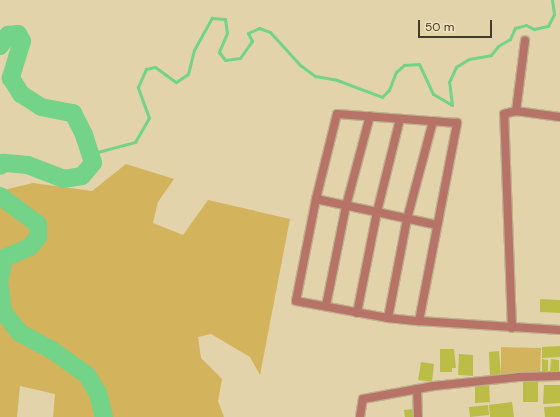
<!DOCTYPE html>
<html>
<head>
<meta charset="utf-8">
<style>
	body { margin:0 }
	#map { position:relative; width:560px; height:417px; overflow:hidden; background:#e2d3ab; font-family:"DM Sans",sans-serif }
	div>[style] { position:absolute }
	.green>* { inset:0; background:#d3b35c }
	.stream>* { height:3px; margin:-1.5px; padding:0 1.5px; transform-origin:1.5px; border-radius:1.5px; background:#72d389 }
	.river>* { height:18px; margin:-9px; padding:0 9px; transform-origin:9px; border-radius:9px; background:#72d389 }
	.building>* { inset:0; background:#bcbd47 }
	.roads { filter:drop-shadow(1px 0 #bfb28f) drop-shadow(-1px 0 #bfb28f) drop-shadow(0 1px #bfb28f) drop-shadow(0 -1px #bfb28f) }
	.street>* { height:8px; margin:-4px; padding:0 4px; transform-origin:4px; border-radius:4px; background:#b87368 }
	span { translate:-50% -50%; white-space:nowrap; text-align:center; line-height:1.15; -webkit-text-stroke:4px #efe0b8; paint-order:stroke }
	.scale { position:absolute; left:418px; top:20px; width:74px; height:18px; box-sizing:border-box; border:2px solid #423c2c; border-top:0; padding-left:5px; font-size:12px; line-height:14px; white-space:nowrap; color:#423c2c; -webkit-text-stroke:3px #efe0b8; paint-order:stroke }
</style>
</head>
<body>
<div id="map">
	<div class="green">
		<i style="clip-path:polygon(126px 164px,174px 179px,158px 202px,153px 223px,183px 235px,208px 200px,290px 219px,260px 375px,250px 357px,211px 334px,198px 337px,201px 358px,222px 379px,218px 401px,224px 417px,53px 417px,55px 394px,20px 386px,17px 417px,0 417px,0 191px,33px 183px,92px 191px)"></i>
		<i style="clip-path:polygon(501px 347px,541px 348px,540px 375px,501px 374px)"></i>
	</div>
	<div class="stream">
		<i style="left:90px;top:154px;width:47px;rotate:-14.9deg"></i>
		<i style="left:135px;top:142px;width:28px;rotate:-60deg"></i>
		<i style="left:149px;top:118px;width:33px;rotate:-110deg"></i>
		<i style="left:138px;top:87px;width:20px;rotate:-66deg"></i>
		<i style="left:146px;top:69px;width:9px;rotate:-13deg"></i>
		<i style="left:155px;top:67px;width:26px;rotate:36deg"></i>
		<i style="left:176px;top:82px;width:14px;rotate:-34deg"></i>
		<i style="left:188px;top:74px;width:25px;rotate:-76deg"></i>
		<i style="left:194px;top:50px;width:37px;rotate:-61deg"></i>
		<i style="left:212px;top:18px;width:13px;rotate:4deg"></i>
		<i style="left:225px;top:19px;width:14px;rotate:82deg"></i>
		<i style="left:227px;top:33px;width:21px;rotate:113deg"></i>
		<i style="left:219px;top:52px;width:10px;rotate:53deg"></i>
		<i style="left:225px;top:60px;width:15px;rotate:-8deg"></i>
		<i style="left:240px;top:58px;width:21px;rotate:-55deg"></i>
		<i style="left:252px;top:41px;width:9px;rotate:-117deg"></i>
		<i style="left:248px;top:33px;width:12px;rotate:-24deg"></i>
		<i style="left:259px;top:28px;width:12px;rotate:20deg"></i>
		<i style="left:270px;top:32px;width:45px;rotate:47.7deg"></i>
		<i style="left:300px;top:65px;width:19px;rotate:36deg"></i>
		<i style="left:315px;top:76px;width:22px;rotate:10deg"></i>
		<i style="left:337px;top:80px;width:48px;rotate:20.7deg"></i>
		<i style="left:382px;top:97px;width:10px;rotate:-45deg"></i>
		<i style="left:389px;top:90px;width:19px;rotate:-69deg"></i>
		<i style="left:396px;top:72px;width:11px;rotate:-41deg"></i>
		<i style="left:404px;top:65px;width:15px;rotate:-4deg"></i>
		<i style="left:419px;top:64px;width:33px;rotate:65deg"></i>
		<i style="left:433px;top:94px;width:22px;rotate:30deg"></i>
		<i style="left:452px;top:105px;width:23px;rotate:-97deg"></i>
		<i style="left:449px;top:82px;width:17px;rotate:-65deg"></i>
		<i style="left:456px;top:67px;width:15px;rotate:-32deg"></i>
		<i style="left:469px;top:59px;width:22px;rotate:-10deg"></i>
		<i style="left:491px;top:55px;width:11px;rotate:-52deg"></i>
		<i style="left:498px;top:46px;width:14px;rotate:-30deg"></i>
		<i style="left:510px;top:39px;width:12px;rotate:-66deg"></i>
		<i style="left:515px;top:28px;width:11px;rotate:-15deg"></i>
		<i style="left:526px;top:25px;width:9px;rotate:27deg"></i>
		<i style="left:534px;top:29px;width:14px;rotate:-12deg"></i>
		<i style="left:548px;top:26px;width:13px;rotate:-63deg"></i>
		<i style="left:554px;top:14px;width:14px;rotate:-98deg"></i>
	</div>
	<div class="river">
		<i style="left:0;top:46px;width:14px;rotate:-54deg"></i>
		<i style="left:8px;top:35px;width:10px;rotate:-6deg"></i>
		<i style="left:18px;top:34px;width:8px;rotate:60deg"></i>
		<i style="left:22px;top:41px;width:39px;rotate:107deg"></i>
		<i style="left:11px;top:78px;width:19px;rotate:58deg"></i>
		<i style="left:21px;top:94px;width:24px;rotate:33deg"></i>
		<i style="left:41px;top:107px;width:33px;rotate:11deg"></i>
		<i style="left:73px;top:113px;width:25px;rotate:63deg"></i>
		<i style="left:84px;top:135px;width:29px;rotate:72deg"></i>
		<i style="left:93px;top:163px;width:17px;rotate:130deg"></i>
		<i style="left:82px;top:176px;width:18px;rotate:171deg"></i>
		<i style="left:64px;top:179px;width:39px;rotate:-159deg"></i>
		<i style="left:28px;top:165px;width:25px;rotate:-175deg"></i>
		<i style="left:3px;top:163px;width:4px;rotate:135deg"></i>
		<i style="left:0;top:196px;width:47px;rotate:36.4deg"></i>
		<i style="left:38px;top:224px;width:13px;rotate:90deg"></i>
		<i style="left:38px;top:237px;width:13px;rotate:129deg"></i>
		<i style="left:30px;top:247px;width:28px;rotate:157deg"></i>
		<i style="left:4px;top:258px;width:21px;rotate:101deg"></i>
		<i style="left:0;top:287px;width:25px;rotate:83deg"></i>
		<i style="left:3px;top:312px;width:27px;rotate:51deg"></i>
		<i style="left:20px;top:333px;width:36px;rotate:28deg"></i>
		<i style="left:52px;top:350px;width:43px;rotate:35.5deg"></i>
		<i style="left:87px;top:375px;width:21px;rotate:59deg"></i>
		<i style="left:98px;top:393px;width:25px;rotate:76deg"></i>
	</div>
	<div class="building">
		<i style="clip-path:polygon(540px 299px,560px 300px,560px 313px,540px 312px)"></i>
		<i style="clip-path:polygon(560px 346px,560px 357px,542px 358px,542px 347px)"></i>
		<i style="clip-path:polygon(440px 349px,454px 349px,456px 368px,452px 368px,452px 372px,440px 372px)"></i>
		<i style="clip-path:polygon(499px 351px,501px 375px,490px 375px,489px 352px)"></i>
		<i style="clip-path:polygon(459px 354px,473px 355px,473px 376px,458px 375px)"></i>
		<i style="clip-path:polygon(542px 359px,548px 360px,548px 373px,542px 373px)"></i>
		<i style="clip-path:polygon(551px 359px,559px 360px,559px 373px,550px 373px)"></i>
		<i style="clip-path:polygon(421px 362px,434px 364px,432px 382px,418px 380px)"></i>
		<i style="clip-path:polygon(523px 382px,538px 382px,538px 402px,523px 402px)"></i>
		<i style="clip-path:polygon(475px 385px,489px 385px,490px 402px,475px 403px)"></i>
		<i style="clip-path:polygon(544px 385px,560px 385px,560px 403px,543px 404px)"></i>
		<i style="clip-path:polygon(512px 402px,514px 417px,490px 417px,489px 405px)"></i>
		<i style="clip-path:polygon(488px 405px,489px 415px,470px 417px,469px 407px)"></i>
		<i style="clip-path:polygon(560px 406px,560px 417px,545px 417px,544px 407px)"></i>
		<i style="clip-path:polygon(414px 409px,415px 417px,405px 417px,404px 410px)"></i>
	</div>
	<div class="roads">
		<div class="street">
			<i style="left:516px;top:111px;width:71px;rotate:-82.7deg"></i>
			<i style="left:316px;top:199px;width:124px;rotate:12.1deg"></i>
			<i style="left:326px;top:306px;width:102px;rotate:-78.7deg"></i>
			<i style="left:346px;top:206px;width:93px;rotate:-75.1deg"></i>
			<i style="left:357px;top:313px;width:103px;rotate:-78.8deg"></i>
			<i style="left:377px;top:212px;width:96px;rotate:-76.1deg"></i>
			<i style="left:388px;top:318px;width:101px;rotate:-79.1deg"></i>
			<i style="left:407px;top:219px;width:101px;rotate:-75.1deg"></i>
			<i style="left:419px;top:321px;width:202px;rotate:-79.1deg"></i>
			<i style="left:457px;top:123px;width:120px;rotate:-175.7deg"></i>
			<i style="left:337px;top:114px;width:88px;rotate:103.9deg"></i>
			<i style="left:316px;top:199px;width:104px;rotate:101.1deg"></i>
			<i style="left:296px;top:301px;width:94px;rotate:10.5deg"></i>
			<i style="left:388px;top:318px;width:31px;rotate:6deg"></i>
			<i style="left:419px;top:321px;width:141px;rotate:3.7deg"></i>
			<i style="left:512px;top:328px;width:214px;rotate:-92.1deg"></i>
			<i style="left:504px;top:114px;width:12px;rotate:-14deg"></i>
			<i style="left:516px;top:111px;width:44px;rotate:7.8deg"></i>
			<i style="left:417px;top:389px;width:28px;rotate:88deg"></i>
			<i style="left:360px;top:417px;width:18px;rotate:-81deg"></i>
			<i style="left:363px;top:399px;width:72px;rotate:-10.4deg"></i>
			<i style="left:434px;top:386px;width:85px;rotate:-6deg"></i>
			<i style="left:519px;top:377px;width:41px;rotate:-1.4deg"></i>
		</div>
	</div>
	<div class="scale">50 m</div>
</div>
</body>
</html>
